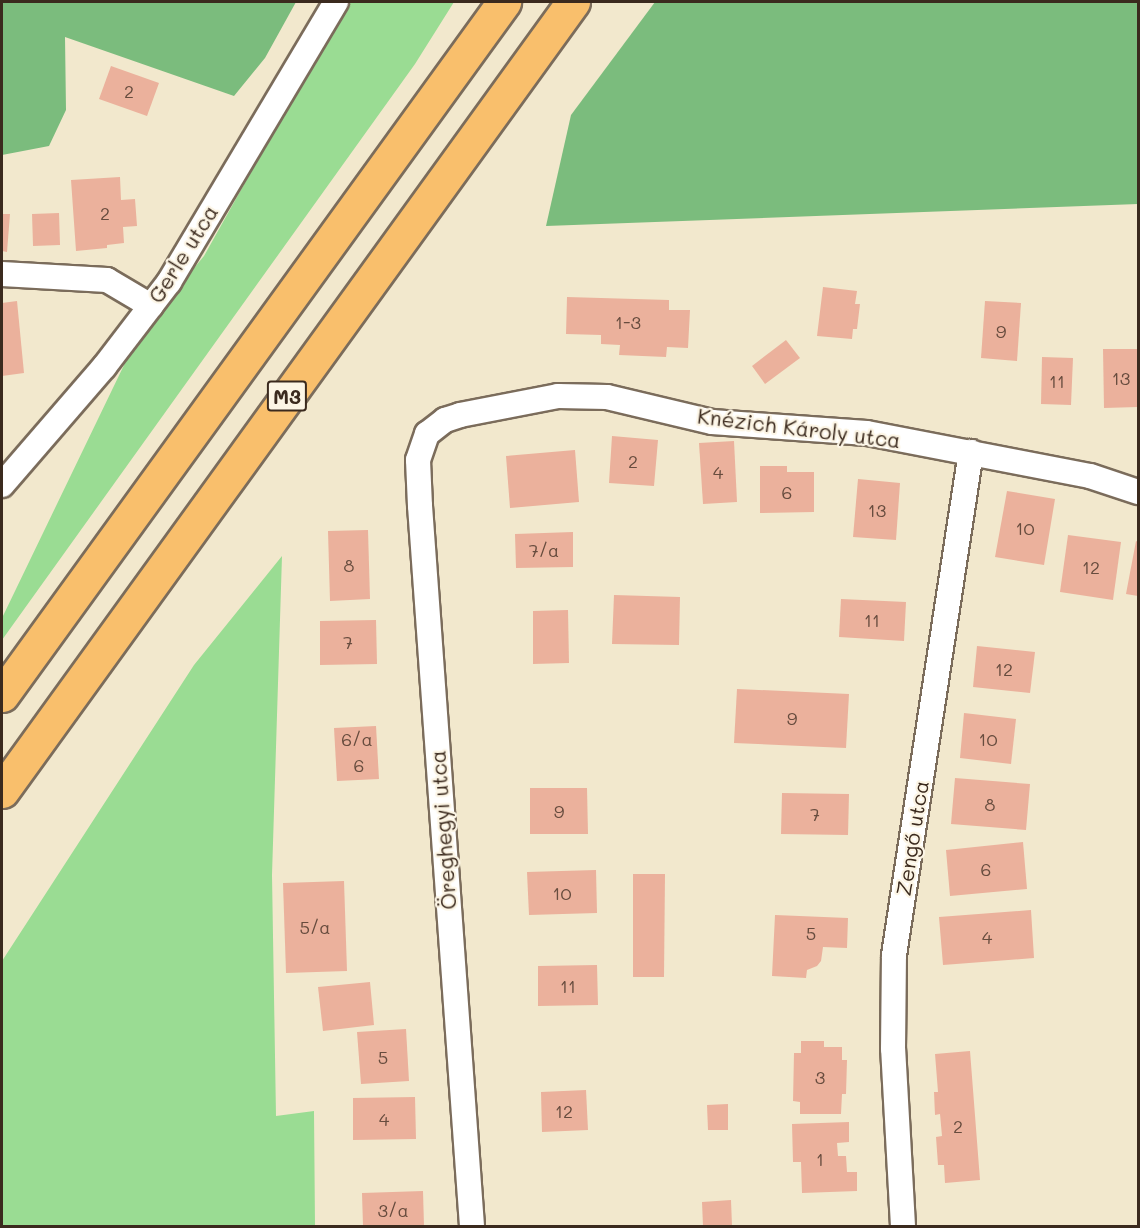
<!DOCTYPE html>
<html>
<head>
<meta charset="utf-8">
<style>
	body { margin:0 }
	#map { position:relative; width:1140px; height:1228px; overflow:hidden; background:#f2e8cd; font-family:Mali,sans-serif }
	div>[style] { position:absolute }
	.green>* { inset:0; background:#9adc93 }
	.forest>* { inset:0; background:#7bbc7d }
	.building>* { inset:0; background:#ebb19c }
	.roads { filter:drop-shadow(2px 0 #7b6c5b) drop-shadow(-2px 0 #7b6c5b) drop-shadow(0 2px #7b6c5b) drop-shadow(0 -2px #7b6c5b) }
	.minor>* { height:24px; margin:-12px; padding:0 12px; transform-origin:12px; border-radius:12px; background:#fff }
	.motorway>* { height:33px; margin:-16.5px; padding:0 16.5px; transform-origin:16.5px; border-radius:16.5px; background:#f9bf6c }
	span { translate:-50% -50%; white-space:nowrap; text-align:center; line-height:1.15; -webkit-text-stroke:4.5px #fcf5e5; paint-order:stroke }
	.number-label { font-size:18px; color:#674c3e }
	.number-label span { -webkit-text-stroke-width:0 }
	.shield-label span { padding:2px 4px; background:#fcf5e5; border:2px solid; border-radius:4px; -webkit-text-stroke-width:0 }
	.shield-label { font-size:20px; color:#3b2a1e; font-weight:700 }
	.street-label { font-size:21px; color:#3b2a1e }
	.frame { position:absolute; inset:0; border:3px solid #3b2a1e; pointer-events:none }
</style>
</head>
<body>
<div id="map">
	<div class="green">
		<i style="clip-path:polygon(346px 2px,454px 2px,415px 64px,2px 640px,2px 618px,139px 334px,204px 256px)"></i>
		<i style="clip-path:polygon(282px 556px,272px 875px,276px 1116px,314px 1111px,315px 1226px,2px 1226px,2px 961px,194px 665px)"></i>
	</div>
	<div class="forest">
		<i style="clip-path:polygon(2px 2px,296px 2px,265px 58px,234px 96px,65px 37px,66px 110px,49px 146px,2px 155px)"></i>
		<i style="clip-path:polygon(655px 2px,1138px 2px,1138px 204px,546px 226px,571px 115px)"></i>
	</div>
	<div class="building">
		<i style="clip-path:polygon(111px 66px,159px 83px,147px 116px,99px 99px)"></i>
		<i style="clip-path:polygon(120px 177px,121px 200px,135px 199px,137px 226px,123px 227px,124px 243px,107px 245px,107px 248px,76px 251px,71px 180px)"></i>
		<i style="clip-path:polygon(59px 213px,60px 245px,33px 246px,32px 214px)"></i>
		<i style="clip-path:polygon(2px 214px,10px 214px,7px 252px,2px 251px)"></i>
		<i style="clip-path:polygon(823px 287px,857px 291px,855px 304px,860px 304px,857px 329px,853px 329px,852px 339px,817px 336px)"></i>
		<i style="clip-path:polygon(567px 297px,669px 300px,669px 310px,690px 310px,688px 348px,667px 347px,666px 357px,619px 355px,620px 345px,601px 344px,601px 335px,566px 334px)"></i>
		<i style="clip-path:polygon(17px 301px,24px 373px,2px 376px,2px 303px)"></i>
		<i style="clip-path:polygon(985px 301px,1021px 303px,1017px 361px,981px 358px)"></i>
		<i style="clip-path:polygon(786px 340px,800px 358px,765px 384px,752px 366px)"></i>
		<i style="clip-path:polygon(1103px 349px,1138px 349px,1138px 407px,1104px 408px)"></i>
		<i style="clip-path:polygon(1042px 357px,1073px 358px,1071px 405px,1041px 404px)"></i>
		<i style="clip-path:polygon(612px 436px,658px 440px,654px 486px,609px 483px)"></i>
		<i style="clip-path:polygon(734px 441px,737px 502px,703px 504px,699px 443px)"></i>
		<i style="clip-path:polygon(575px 450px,579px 502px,510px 508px,506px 456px)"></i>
		<i style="clip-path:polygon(760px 466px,787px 466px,787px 472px,814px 472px,814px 512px,760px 513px)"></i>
		<i style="clip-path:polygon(858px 479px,900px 483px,896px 540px,853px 537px)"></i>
		<i style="clip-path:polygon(1007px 491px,1055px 499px,1044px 565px,995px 557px)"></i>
		<i style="clip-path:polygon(368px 530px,370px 599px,330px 601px,328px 531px)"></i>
		<i style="clip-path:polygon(573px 532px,573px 567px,516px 568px,515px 534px)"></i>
		<i style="clip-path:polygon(1068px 535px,1121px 542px,1113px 600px,1060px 592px)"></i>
		<i style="clip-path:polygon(1136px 541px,1138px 542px,1138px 596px,1126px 594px)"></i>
		<i style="clip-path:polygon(614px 595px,680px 597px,679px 645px,612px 644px)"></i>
		<i style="clip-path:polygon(841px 599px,906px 602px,904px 641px,839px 637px)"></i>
		<i style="clip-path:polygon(568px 610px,569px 663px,533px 664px,533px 611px)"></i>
		<i style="clip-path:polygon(376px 620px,377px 664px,320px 665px,320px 621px)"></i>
		<i style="clip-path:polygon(977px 646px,1035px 652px,1030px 693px,973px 687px)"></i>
		<i style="clip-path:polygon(737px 689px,849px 694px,846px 748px,734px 743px)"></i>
		<i style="clip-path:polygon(964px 713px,1016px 719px,1011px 764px,960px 758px)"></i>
		<i style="clip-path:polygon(376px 726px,379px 779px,337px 781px,334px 728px)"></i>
		<i style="clip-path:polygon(955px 778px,1030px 784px,1026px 830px,951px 824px)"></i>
		<i style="clip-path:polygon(530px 788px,587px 788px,588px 834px,530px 834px)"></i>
		<i style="clip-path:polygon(782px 793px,849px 794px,848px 835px,781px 834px)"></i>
		<i style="clip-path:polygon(1023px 842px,1027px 889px,950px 896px,946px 850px)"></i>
		<i style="clip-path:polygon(596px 870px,597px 913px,529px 915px,527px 872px)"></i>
		<i style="clip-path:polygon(633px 874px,665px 874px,664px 977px,633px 977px)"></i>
		<i style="clip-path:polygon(344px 881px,347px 971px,286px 973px,283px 883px)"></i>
		<i style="clip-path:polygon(1031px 910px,1034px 958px,943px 965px,939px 917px)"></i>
		<i style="clip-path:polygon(775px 915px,848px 918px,847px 948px,823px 947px,821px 961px,817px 966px,807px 970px,806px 978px,772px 976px)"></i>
		<i style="clip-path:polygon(597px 965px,598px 1005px,538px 1006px,538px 966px)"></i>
		<i style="clip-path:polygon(370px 982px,374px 1025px,323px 1031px,318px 987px)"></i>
		<i style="clip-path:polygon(406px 1029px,409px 1081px,361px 1084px,357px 1032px)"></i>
		<i style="clip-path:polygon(801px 1041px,824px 1041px,824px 1047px,842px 1047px,842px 1060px,847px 1060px,846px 1094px,842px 1094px,841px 1114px,800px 1114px,800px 1102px,793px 1101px,794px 1053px,801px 1053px)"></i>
		<i style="clip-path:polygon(970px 1051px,980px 1180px,945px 1183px,944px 1165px,938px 1165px,936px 1137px,942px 1136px,940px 1114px,935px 1115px,934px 1092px,938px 1092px,935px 1054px)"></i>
		<i style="clip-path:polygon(586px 1090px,588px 1130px,542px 1132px,541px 1092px)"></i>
		<i style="clip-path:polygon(415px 1097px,416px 1139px,353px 1140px,353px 1098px)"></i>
		<i style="clip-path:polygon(728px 1104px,728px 1130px,708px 1130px,707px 1105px)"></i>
		<i style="clip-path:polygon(849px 1122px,849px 1142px,837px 1143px,838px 1156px,846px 1156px,847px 1172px,857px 1172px,857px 1191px,802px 1193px,801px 1162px,793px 1162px,792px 1124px)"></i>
		<i style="clip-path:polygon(423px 1191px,424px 1226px,363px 1226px,362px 1193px)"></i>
		<i style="clip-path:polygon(731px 1200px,732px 1226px,703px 1226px,702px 1202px)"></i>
	</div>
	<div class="roads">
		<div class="minor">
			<i style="left:2px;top:274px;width:105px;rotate:3.3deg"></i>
			<i style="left:107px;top:280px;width:51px;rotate:30.6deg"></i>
			<i style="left:2px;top:485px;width:156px;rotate:-49.2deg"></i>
			<i style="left:104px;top:367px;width:107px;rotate:-52.6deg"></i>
			<i style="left:169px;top:282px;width:326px;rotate:-59.2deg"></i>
			<i style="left:472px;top:1226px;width:722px;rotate:-94.13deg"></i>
			<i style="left:420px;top:506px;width:46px;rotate:-92.5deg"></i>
			<i style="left:418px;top:460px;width:28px;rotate:-71deg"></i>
			<i style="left:427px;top:434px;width:23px;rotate:-38deg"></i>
			<i style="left:445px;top:420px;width:16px;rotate:-18deg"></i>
			<i style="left:460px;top:415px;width:100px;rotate:-11deg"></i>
			<i style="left:558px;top:396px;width:49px;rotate:1.2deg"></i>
			<i style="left:607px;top:397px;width:108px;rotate:13.4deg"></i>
			<i style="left:712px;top:422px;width:155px;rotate:4.1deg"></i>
			<i style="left:867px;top:433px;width:227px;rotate:10.9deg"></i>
			<i style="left:1090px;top:476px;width:51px;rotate:18.4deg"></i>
			<i style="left:903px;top:1226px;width:177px;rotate:-93.2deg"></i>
			<i style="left:893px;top:1049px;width:94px;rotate:-89.4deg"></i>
			<i style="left:894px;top:955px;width:509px;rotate:-81.3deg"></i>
		</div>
		<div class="motorway">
			<i style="left:2px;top:695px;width:856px;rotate:-54.08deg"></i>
			<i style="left:2px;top:791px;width:974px;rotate:-54.11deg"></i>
		</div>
	</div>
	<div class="number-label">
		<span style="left:129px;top:91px">2</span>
		<span style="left:105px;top:213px">2</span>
		<span style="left:628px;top:322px">1-3</span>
		<span style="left:1001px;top:331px">9</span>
		<span style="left:1121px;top:378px">13</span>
		<span style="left:1057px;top:381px">11</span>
		<span style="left:633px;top:461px">2</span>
		<span style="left:718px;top:472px">4</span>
		<span style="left:787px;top:492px">6</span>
		<span style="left:877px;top:510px">13</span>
		<span style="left:1025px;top:528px">10</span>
		<span style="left:544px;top:550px">7/a</span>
		<span style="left:349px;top:565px">8</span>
		<span style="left:1091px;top:567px">12</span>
		<span style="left:872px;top:620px">11</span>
		<span style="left:348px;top:642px">7</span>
		<span style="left:1004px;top:669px">12</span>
		<span style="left:792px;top:718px">9</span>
		<span style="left:357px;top:739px">6/a</span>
		<span style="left:988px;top:739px">10</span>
		<span style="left:359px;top:765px">6</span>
		<span style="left:990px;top:804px">8</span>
		<span style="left:559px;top:811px">9</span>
		<span style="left:815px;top:814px">7</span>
		<span style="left:986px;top:869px">6</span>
		<span style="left:562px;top:893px">10</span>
		<span style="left:315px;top:927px">5/a</span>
		<span style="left:811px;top:933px">5</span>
		<span style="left:987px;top:937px">4</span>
		<span style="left:568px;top:986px">11</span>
		<span style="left:383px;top:1057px">5</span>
		<span style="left:820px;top:1077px">3</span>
		<span style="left:564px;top:1111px">12</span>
		<span style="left:384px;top:1119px">4</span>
		<span style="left:958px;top:1126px">2</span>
		<span style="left:820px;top:1159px">1</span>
		<span style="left:393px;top:1210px">3/a</span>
	</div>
	<div class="shield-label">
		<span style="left:287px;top:396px">M3</span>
	</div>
	<div class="street-label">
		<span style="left:183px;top:254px;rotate:-58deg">Gerle utca</span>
		<span style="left:799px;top:428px;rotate:7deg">Knézich Károly utca</span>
		<span style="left:443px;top:830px;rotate:-94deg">Öreghegyi utca</span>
		<span style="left:912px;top:838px;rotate:-81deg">Zengő utca</span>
	</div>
	<div class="frame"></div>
</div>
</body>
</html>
